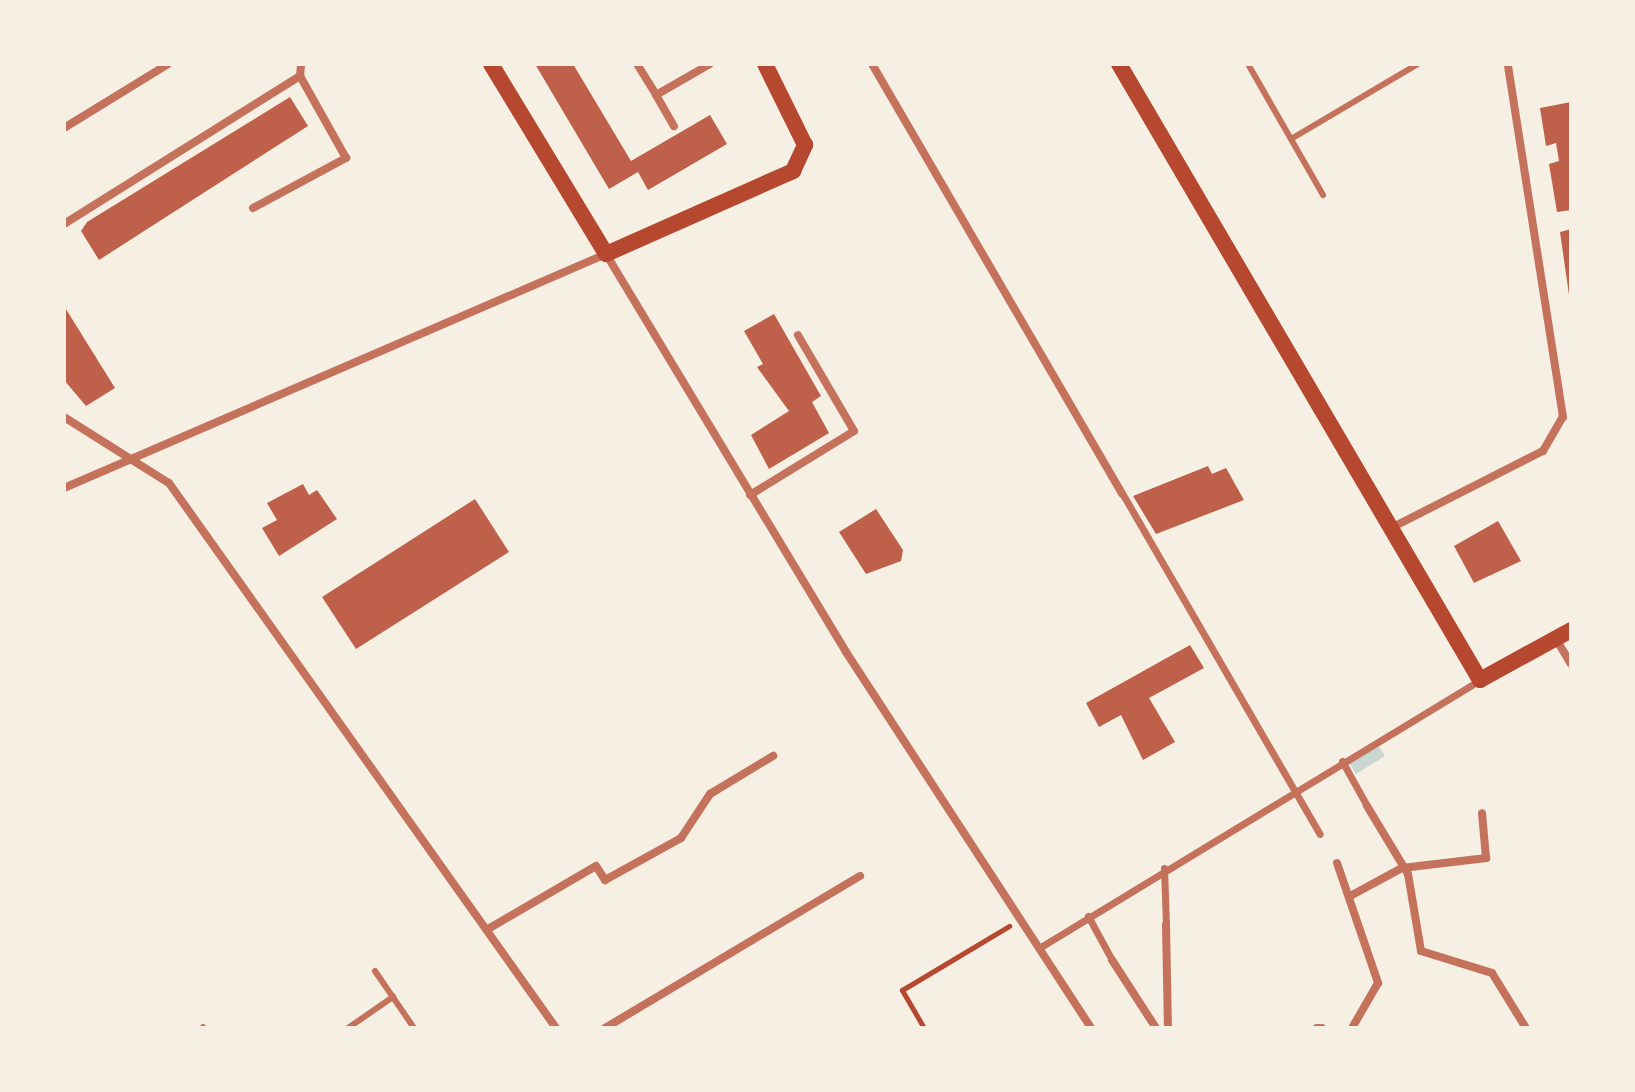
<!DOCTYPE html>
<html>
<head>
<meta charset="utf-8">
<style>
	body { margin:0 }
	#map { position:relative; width:1635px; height:1092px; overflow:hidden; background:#f6efe4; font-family:"PT Serif",serif }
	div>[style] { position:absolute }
	.water>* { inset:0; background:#c9d6d2 }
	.building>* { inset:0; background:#bf614a }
	.path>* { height:5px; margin:-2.5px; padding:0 2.5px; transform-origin:2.5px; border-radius:2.5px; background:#b5482f }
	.service>* { height:6px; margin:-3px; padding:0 3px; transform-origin:3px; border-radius:3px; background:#c5725c }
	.pedestrian>* { height:7px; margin:-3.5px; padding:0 3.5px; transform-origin:3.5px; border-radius:3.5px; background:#c5725c }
	.minor>* { height:8px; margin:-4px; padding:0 4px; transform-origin:4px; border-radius:4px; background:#c5725c }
	.secondary>* { height:16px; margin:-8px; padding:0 8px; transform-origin:8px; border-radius:8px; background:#b5482f }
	span { translate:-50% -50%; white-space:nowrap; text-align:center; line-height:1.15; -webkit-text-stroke:6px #f6efe4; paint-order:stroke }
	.frame { position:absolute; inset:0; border:66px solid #f6efe4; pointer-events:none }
</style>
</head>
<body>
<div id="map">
	<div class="water">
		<i style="clip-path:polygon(1377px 744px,1385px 756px,1356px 774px,1349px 762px)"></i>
	</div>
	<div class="building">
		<i style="clip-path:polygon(535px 64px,573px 64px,631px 161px,710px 115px,727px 144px,648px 190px,638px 172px,609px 189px)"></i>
		<i style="clip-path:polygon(290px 97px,308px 126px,99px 260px,81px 231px,87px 222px)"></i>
		<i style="clip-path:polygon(1571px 102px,1571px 210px,1557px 212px,1549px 164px,1559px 161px,1556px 143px,1546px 146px,1540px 108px)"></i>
		<i style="clip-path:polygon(1571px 229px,1571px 295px,1569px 295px,1560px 232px)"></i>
		<i style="clip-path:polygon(64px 306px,115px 388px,86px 406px,64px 380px)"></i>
		<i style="clip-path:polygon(774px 314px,821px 396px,812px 402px,829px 433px,769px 469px,751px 435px,789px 411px,757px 367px,763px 364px,744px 331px)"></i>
		<i style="clip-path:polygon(1208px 466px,1212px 474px,1226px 468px,1244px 500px,1156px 534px,1133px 496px)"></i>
		<i style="clip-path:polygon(303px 484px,309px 495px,317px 490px,337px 519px,279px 556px,262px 528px,277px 520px,267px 503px)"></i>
		<i style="clip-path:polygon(475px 499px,509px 552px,356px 649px,322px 597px)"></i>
		<i style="clip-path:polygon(876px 509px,903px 550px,901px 561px,866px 574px,839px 532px)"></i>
		<i style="clip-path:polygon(1498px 521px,1521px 561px,1474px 583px,1454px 546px)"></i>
		<i style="clip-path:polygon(1190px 645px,1204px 668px,1149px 698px,1175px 742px,1143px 760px,1121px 715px,1099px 727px,1086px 703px)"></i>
	</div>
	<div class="path">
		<i style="left:924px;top:1028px;width:44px;rotate:-120.1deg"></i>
		<i style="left:902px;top:990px;width:125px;rotate:-30.9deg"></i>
	</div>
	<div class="service">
		<i style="left:1248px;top:64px;width:151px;rotate:60.2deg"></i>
		<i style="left:1291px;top:139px;width:147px;rotate:-30.6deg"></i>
		<i style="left:375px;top:971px;width:69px;rotate:55.6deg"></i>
		<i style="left:203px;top:1027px;width:1px;rotate:45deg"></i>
		<i style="left:348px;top:1028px;width:55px;rotate:-34.6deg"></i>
	</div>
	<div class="pedestrian">
		<i style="left:1122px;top:493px;width:394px;rotate:59.9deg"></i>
		<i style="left:1342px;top:761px;width:51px;rotate:60.9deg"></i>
		<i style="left:1164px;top:868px;width:57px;rotate:88deg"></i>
		<i style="left:1088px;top:916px;width:50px;rotate:61.4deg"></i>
		<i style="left:1039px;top:948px;width:516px;rotate:-31.29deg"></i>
	</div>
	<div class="minor">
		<i style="left:637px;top:64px;width:36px;rotate:58deg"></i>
		<i style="left:656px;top:95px;width:62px;rotate:-29.9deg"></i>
		<i style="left:872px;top:64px;width:497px;rotate:59.8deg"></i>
		<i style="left:656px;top:95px;width:36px;rotate:60deg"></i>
		<i style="left:64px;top:128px;width:122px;rotate:-31.6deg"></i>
		<i style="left:253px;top:208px;width:106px;rotate:-28.3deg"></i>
		<i style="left:346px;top:158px;width:94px;rotate:-119.3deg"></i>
		<i style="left:300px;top:76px;width:12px;rotate:-85deg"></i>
		<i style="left:64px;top:224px;width:279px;rotate:-32.1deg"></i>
		<i style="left:64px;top:417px;width:124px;rotate:32.2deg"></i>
		<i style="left:169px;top:483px;width:668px;rotate:54.62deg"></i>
		<i style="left:64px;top:488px;width:590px;rotate:-23.35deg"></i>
		<i style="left:606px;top:254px;width:465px;rotate:58.9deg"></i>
		<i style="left:846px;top:652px;width:449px;rotate:56.9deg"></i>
		<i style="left:750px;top:495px;width:122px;rotate:-31.6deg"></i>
		<i style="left:854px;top:431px;width:111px;rotate:-120.3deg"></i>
		<i style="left:1393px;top:527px;width:168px;rotate:-26.9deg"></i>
		<i style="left:1543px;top:451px;width:39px;rotate:-60deg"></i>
		<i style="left:1563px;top:417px;width:357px;rotate:-98.9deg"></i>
		<i style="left:1556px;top:639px;width:29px;rotate:59deg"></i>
		<i style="left:1367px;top:806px;width:79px;rotate:58.9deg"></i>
		<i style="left:1408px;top:874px;width:78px;rotate:80.4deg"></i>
		<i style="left:1421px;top:951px;width:74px;rotate:17.2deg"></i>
		<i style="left:1492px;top:973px;width:65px;rotate:58.3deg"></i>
		<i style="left:1337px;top:863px;width:127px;rotate:71.1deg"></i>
		<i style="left:1378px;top:983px;width:52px;rotate:120deg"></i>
		<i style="left:1352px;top:895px;width:57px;rotate:-28.4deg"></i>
		<i style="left:1402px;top:868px;width:85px;rotate:-6.8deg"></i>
		<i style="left:1486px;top:858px;width:45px;rotate:-95.1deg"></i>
		<i style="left:1166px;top:925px;width:103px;rotate:88.9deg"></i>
		<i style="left:488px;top:929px;width:125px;rotate:-30.3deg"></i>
		<i style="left:596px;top:866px;width:17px;rotate:57deg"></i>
		<i style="left:605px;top:880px;width:87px;rotate:-28.9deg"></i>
		<i style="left:681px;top:838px;width:53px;rotate:-56.6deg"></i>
		<i style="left:710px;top:794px;width:74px;rotate:-31.1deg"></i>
		<i style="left:1112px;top:960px;width:81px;rotate:57.1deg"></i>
		<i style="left:605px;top:1028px;width:297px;rotate:-30.8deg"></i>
		<i style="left:1317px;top:1028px;width:5px"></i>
	</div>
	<div class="secondary">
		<i style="left:491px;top:64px;width:222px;rotate:58.8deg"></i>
		<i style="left:606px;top:254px;width:205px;rotate:-23.9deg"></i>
		<i style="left:793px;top:171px;width:29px;rotate:-65deg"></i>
		<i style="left:805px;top:145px;width:90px;rotate:-116.3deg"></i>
		<i style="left:1119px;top:64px;width:714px;rotate:59.63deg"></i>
		<i style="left:1480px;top:680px;width:104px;rotate:-28.8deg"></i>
	</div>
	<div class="frame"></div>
</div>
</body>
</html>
